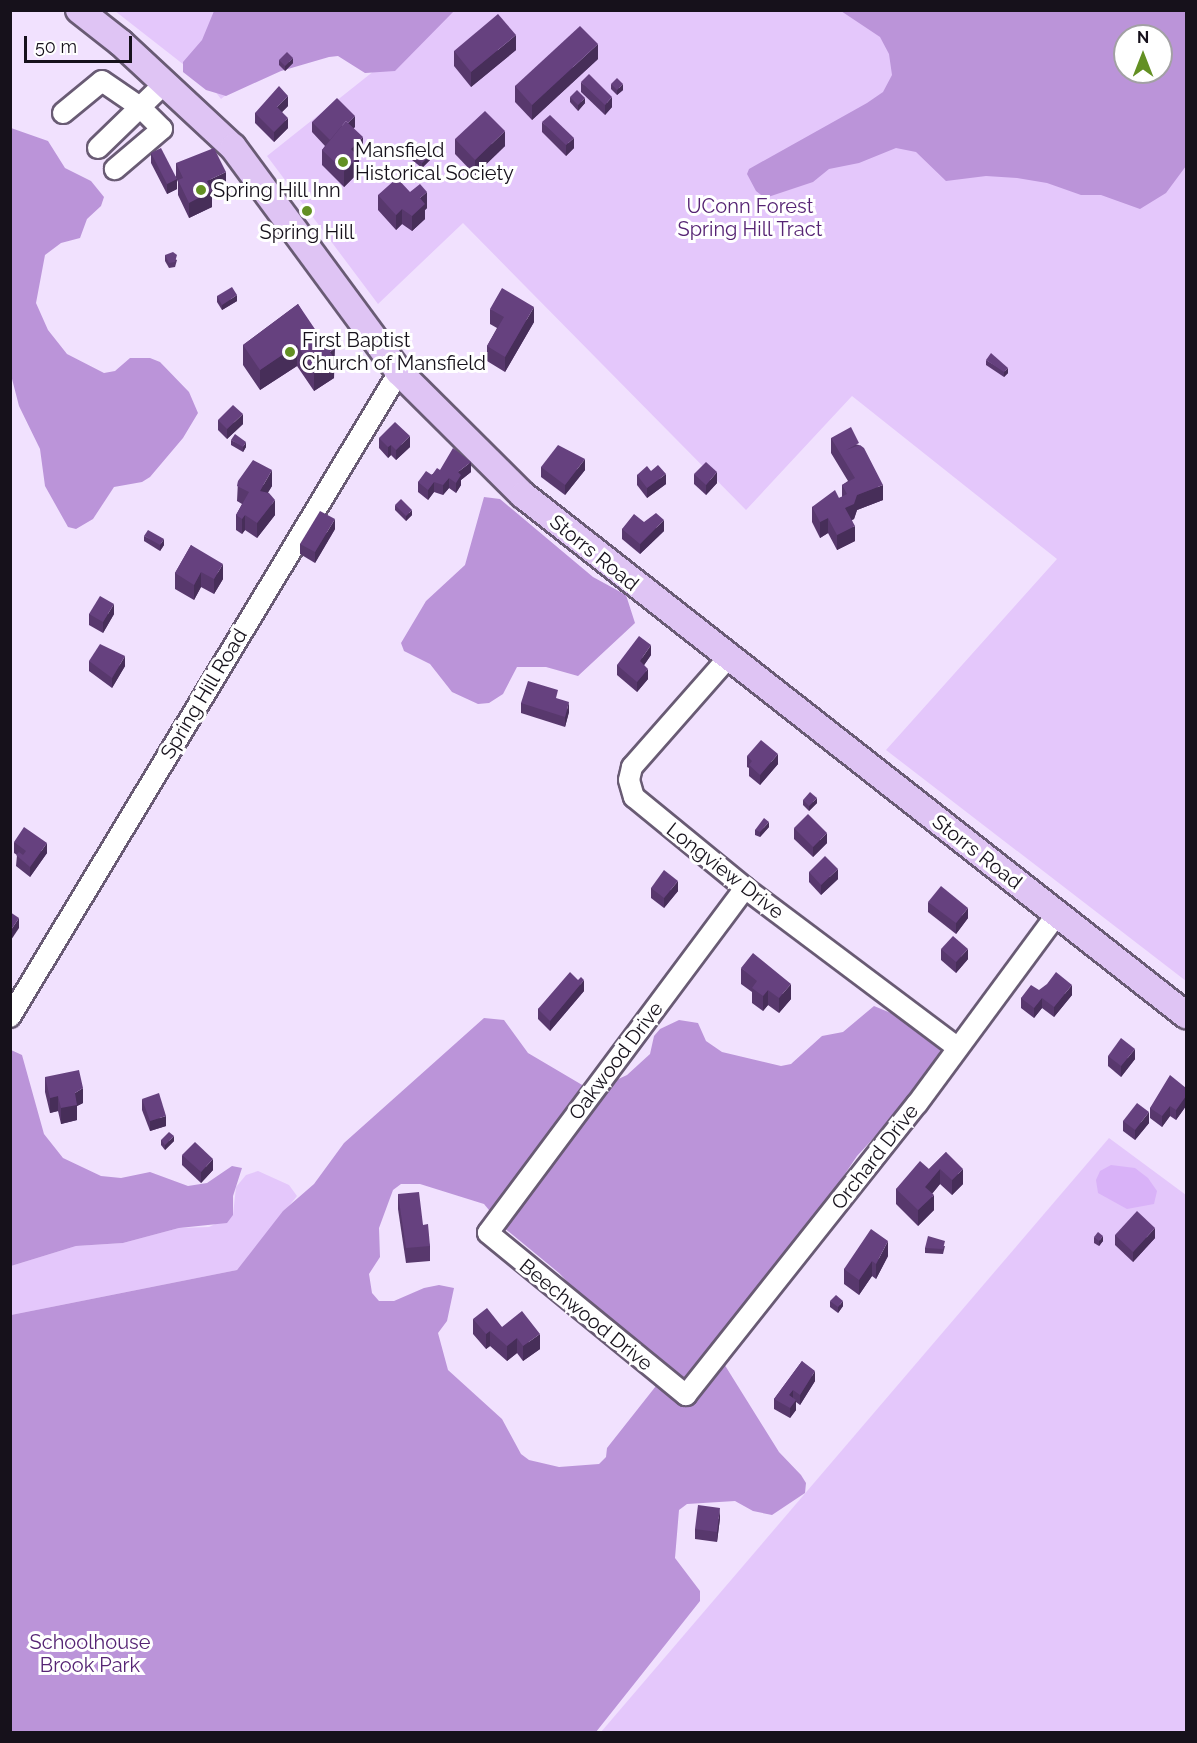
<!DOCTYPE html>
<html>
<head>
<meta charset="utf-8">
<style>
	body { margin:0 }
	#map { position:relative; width:1197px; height:1743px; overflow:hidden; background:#f1e1fe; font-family:Raleway,sans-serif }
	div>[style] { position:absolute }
	.green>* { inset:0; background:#e4c7fb }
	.forest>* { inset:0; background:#bb94d9 }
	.water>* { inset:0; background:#d9b2f8 }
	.roads { filter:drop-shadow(2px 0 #695b74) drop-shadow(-2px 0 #695b74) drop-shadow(0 2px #695b74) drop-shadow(0 -2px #695b74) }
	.minor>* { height:20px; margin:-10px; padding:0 10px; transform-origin:10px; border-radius:10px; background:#fff }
	.major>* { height:26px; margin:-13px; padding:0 13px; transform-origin:13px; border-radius:13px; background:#dfc4f4 }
	.wall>* { inset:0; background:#58386d }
	.shaded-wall>* { inset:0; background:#472e59 }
	.building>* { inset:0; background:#66417f }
	.dots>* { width:16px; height:16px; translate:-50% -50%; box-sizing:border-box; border:3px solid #fff; border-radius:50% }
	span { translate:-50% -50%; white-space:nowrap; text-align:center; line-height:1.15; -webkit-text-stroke:6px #fff; paint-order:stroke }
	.poi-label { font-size:20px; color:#16111b }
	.left { translate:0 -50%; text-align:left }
	.park-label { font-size:20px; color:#562474 }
	.street-label { font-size:20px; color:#16111b }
	.frame { position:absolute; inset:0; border:12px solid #16111b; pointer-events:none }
	.north { position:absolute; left:1113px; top:24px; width:60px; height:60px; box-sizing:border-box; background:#fff; border:2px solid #a2a0a4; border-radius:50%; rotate:0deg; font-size:16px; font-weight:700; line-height:24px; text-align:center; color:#16111b }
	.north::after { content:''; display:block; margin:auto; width:21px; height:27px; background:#639023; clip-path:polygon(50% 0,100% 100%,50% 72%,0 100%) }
	.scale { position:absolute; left:24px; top:36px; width:108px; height:27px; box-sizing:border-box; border:3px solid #16111b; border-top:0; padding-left:8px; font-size:18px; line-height:21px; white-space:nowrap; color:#16111b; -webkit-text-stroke:4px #fff; paint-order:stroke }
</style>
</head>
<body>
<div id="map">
	<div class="green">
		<i style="clip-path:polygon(115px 11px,331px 11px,221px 99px,211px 86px)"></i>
		<i style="clip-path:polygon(evenodd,429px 11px,1186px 11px,1186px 981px,886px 750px,1057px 559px,852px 396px,746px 510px,463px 223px,378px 304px,267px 156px,438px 20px,429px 11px,1125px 36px,1161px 36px,1161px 72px,1125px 72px,1125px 36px)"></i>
		<i style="clip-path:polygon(1109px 1138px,1186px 1195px,1186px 1732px,601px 1732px)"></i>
		<i style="clip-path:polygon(258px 1171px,289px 1185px,297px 1196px,237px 1270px,11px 1315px,11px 1266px,76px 1246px,123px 1243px,179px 1228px,209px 1227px,233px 1215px,236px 1187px,246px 1175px)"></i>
	</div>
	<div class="forest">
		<i style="clip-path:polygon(214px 11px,454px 11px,395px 71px,365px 73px,338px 56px,329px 57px,281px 71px,226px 96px,206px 90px,183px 72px,183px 62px,202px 40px)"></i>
		<i style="clip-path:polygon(evenodd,841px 11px,1186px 11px,1186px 166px,1166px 193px,1140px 209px,1101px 195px,1081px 195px,1047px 183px,1017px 178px,986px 176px,946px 181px,916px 152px,896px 148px,859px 163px,829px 169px,813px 182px,765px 198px,756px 191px,747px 174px,749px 169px,867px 103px,883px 92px,892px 75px,889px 54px,880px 37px,841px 11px,1125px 36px,1161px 36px,1161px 72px,1125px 72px,1125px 36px)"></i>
		<i style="clip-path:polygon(11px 128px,48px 141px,65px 168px,91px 181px,104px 197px,101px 206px,87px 219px,80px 238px,61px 243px,45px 255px,36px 303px,48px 330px,67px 354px,104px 373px,115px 371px,130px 358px,150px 358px,160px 362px,189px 392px,198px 413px,183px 438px,150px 477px,142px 482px,114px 487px,93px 519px,76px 529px,68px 527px,45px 486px,40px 449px,19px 406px,11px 375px)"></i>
		<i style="clip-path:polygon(484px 497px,500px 499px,593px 577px,626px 595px,635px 623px,578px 676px,546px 667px,517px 667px,503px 694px,489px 703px,478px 704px,452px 692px,430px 664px,404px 651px,401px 643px,426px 601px,465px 565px)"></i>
		<i style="clip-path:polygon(evenodd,874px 1006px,910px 1021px,934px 1042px,940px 1050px,939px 1059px,930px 1077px,857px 1156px,721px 1359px,779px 1452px,801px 1475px,806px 1483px,805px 1493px,772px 1515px,753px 1511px,735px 1501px,687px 1504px,679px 1510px,675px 1558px,700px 1591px,700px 1601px,596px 1732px,11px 1732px,11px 1315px,237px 1270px,283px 1211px,314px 1184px,344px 1143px,484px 1018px,504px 1020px,528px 1053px,589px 1089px,599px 1088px,627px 1075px,650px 1054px,654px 1036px,660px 1029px,679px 1020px,698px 1023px,706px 1041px,722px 1052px,781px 1066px,791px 1064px,822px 1036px,843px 1032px,874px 1006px,401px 1184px,420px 1184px,484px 1204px,503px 1227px,559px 1273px,593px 1309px,664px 1363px,667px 1372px,607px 1448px,606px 1457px,599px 1464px,559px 1467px,529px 1460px,521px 1454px,502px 1419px,448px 1370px,438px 1333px,447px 1321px,454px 1288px,439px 1285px,424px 1288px,394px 1301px,379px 1301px,372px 1293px,369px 1274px,380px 1257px,379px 1228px,393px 1190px,401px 1184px)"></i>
		<i style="clip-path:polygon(11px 1050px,22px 1055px,44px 1134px,63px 1158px,101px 1176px,121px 1178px,150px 1172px,188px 1186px,207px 1183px,232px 1166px,242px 1168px,233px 1196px,233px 1215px,227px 1223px,179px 1228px,123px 1243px,76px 1246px,11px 1266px)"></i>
	</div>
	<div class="water">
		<i style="clip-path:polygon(1111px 1165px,1135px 1168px,1148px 1178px,1157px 1191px,1154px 1204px,1127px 1209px,1098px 1193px,1096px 1180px,1100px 1171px)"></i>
	</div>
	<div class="roads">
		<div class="minor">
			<i style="left:63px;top:113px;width:50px;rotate:-39.4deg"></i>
			<i style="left:102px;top:81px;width:46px;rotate:34.4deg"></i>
			<i style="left:140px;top:107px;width:31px;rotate:45deg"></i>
			<i style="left:162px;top:129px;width:62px;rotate:139.6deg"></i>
			<i style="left:98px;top:148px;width:93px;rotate:-44.1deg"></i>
			<i style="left:728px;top:658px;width:145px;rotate:131.4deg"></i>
			<i style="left:632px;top:767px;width:13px;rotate:103deg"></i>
			<i style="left:629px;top:780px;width:18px;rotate:74deg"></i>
			<i style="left:634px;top:797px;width:144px;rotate:39.3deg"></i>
			<i style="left:745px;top:888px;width:266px;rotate:36.9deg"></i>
			<i style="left:745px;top:888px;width:430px;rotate:126.7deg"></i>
			<i style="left:488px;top:1233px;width:256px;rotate:39.3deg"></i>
			<i style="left:686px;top:1395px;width:372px;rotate:-51.6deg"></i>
			<i style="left:917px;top:1104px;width:236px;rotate:-53.6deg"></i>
			<i style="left:10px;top:1017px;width:753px;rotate:-58.91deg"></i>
		</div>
		<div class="major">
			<i style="left:79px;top:10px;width:53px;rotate:38.2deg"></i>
			<i style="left:121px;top:43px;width:153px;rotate:42.9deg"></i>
			<i style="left:233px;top:147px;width:280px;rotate:53.6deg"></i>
			<i style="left:399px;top:372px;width:175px;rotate:44.8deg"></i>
			<i style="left:523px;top:495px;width:843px;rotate:38.11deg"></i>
		</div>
	</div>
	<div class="wall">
		<i style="clip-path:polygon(516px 50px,471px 87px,454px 66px,454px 51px)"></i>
		<i style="clip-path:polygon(598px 59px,532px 120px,515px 102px,515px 86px)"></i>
		<i style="clip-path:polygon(279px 60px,293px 63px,285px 71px,279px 65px)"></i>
		<i style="clip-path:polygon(581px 82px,612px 107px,605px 115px,581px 92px)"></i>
		<i style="clip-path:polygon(611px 84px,623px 90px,617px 95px,611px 89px)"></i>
		<i style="clip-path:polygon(570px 97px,585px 103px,578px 111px,570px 102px)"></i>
		<i style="clip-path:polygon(288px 106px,282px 112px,288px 128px,274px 142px,255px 123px,255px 113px)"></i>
		<i style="clip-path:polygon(312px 122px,355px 127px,353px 128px,363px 152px,359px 157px,359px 172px,344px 187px,322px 165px,322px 150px,325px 146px,312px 132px)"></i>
		<i style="clip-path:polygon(542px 122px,574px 148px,566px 156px,542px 132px)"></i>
		<i style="clip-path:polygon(455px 139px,505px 146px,475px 175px,455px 154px)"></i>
		<i style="clip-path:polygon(151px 153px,176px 177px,176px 163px,226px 187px,212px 193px,212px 207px,189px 218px,178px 195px,178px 182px,177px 180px,177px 189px,167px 194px,151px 163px)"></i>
		<i style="clip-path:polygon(412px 155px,430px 160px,422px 168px,412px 160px)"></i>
		<i style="clip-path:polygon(410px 192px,427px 208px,425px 210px,425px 219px,412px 231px,402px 224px,396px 230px,378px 210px,378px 195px)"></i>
		<i style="clip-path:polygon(165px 255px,177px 260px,175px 267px,169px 268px,165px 261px)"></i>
		<i style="clip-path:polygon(217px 296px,237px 301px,222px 310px,217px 302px)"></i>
		<i style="clip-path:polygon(298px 304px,335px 368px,334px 369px,334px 378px,314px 391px,297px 366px,260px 390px,243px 365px,243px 345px)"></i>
		<i style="clip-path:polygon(490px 309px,534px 322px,505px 372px,487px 361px,487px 346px,497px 328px,490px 324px)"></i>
		<i style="clip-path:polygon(986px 360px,1008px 373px,1004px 377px,986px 365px)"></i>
		<i style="clip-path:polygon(218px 420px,243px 424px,227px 439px,218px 430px)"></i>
		<i style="clip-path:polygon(379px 438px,410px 447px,396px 460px,391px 455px,388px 458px,379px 448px)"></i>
		<i style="clip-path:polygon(831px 438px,859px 445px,883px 500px,857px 510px,854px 519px,852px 520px,855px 541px,837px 550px,828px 533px,820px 538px,812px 522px,812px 507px,842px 497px,842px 485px,848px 481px,831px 453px)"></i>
		<i style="clip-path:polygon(231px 440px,246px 447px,243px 452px,231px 445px)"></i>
		<i style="clip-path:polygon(541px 467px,585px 470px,565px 495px,541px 477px)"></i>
		<i style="clip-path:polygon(440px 470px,471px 472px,461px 480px,461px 485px,456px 493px,449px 488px,443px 495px,434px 492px,428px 500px,418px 492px,418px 482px)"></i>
		<i style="clip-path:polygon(651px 471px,666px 484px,647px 498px,637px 485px,637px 475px)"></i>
		<i style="clip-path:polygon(694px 474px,717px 483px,706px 495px,694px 484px)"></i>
		<i style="clip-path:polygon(238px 481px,272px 486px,268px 492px,275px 515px,257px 538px,245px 530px,242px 534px,236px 530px,236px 515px,242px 504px,237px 501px)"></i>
		<i style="clip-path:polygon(395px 505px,412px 515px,406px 521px,395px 510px)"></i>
		<i style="clip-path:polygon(644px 522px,664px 531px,640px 554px,622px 539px,622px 529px)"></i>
		<i style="clip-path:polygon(335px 529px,315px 563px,300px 554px,300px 544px)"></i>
		<i style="clip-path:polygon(144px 536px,164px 545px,160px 551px,144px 541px)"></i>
		<i style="clip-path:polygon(191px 545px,223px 579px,214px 594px,201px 587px,194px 600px,175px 589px,175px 573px)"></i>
		<i style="clip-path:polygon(89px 614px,114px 614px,103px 633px,89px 625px)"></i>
		<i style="clip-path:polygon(651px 655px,644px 665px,648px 679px,637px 692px,617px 675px,617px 665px)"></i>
		<i style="clip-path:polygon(89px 661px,125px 666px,112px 688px,89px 671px)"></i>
		<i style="clip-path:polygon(558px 699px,569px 712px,565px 727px,521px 713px,521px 703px)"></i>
		<i style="clip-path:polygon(747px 756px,778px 764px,760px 785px,749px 776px,749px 768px,747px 767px)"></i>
		<i style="clip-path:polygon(803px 800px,817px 803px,809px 811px,803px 805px)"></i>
		<i style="clip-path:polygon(769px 827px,760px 837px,755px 835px,755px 830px)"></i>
		<i style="clip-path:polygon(794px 828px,827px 843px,813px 857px,794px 839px)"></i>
		<i style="clip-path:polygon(14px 842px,47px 853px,30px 877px,16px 866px,17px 855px,14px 853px)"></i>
		<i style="clip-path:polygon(809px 872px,838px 879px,821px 895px,809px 882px)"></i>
		<i style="clip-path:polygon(651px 888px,678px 891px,664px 908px,651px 898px)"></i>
		<i style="clip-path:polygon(928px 902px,968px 918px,956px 934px,928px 912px)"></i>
		<i style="clip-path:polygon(941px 949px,968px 959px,956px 973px,941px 960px)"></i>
		<i style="clip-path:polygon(741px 968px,791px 999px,779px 1013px,768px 1005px,763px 1011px,752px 1003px,752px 992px,741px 984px)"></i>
		<i style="clip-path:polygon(578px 980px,584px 991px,550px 1031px,538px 1019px,538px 1009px)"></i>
		<i style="clip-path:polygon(1039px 990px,1072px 995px,1054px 1017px,1042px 1008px,1034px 1018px,1021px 1008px,1021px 998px)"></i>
		<i style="clip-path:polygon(1108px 1056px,1135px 1059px,1121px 1077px,1108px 1066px)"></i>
		<i style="clip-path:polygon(45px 1077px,83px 1103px,77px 1106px,77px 1120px,61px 1124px,58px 1111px,50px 1113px,45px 1092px)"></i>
		<i style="clip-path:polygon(1186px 1088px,1186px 1106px,1176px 1120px,1170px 1116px,1162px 1127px,1150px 1118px,1150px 1108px)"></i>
		<i style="clip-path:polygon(142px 1099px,166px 1126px,150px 1131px,142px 1110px)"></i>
		<i style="clip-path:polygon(1123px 1121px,1149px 1123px,1135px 1140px,1123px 1131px)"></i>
		<i style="clip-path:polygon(161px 1140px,174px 1141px,165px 1150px,161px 1145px)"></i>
		<i style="clip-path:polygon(946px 1152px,963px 1184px,952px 1195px,940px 1184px,932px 1194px,934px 1210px,918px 1226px,896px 1204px,896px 1189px,929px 1169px)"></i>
		<i style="clip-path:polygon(182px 1155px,213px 1170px,201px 1183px,182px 1165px)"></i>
		<i style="clip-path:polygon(398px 1194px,423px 1225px,430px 1246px,430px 1261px,406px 1263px,398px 1209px)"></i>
		<i style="clip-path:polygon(1115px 1235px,1155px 1238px,1133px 1262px,1115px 1245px)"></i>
		<i style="clip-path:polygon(1094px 1237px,1103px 1241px,1099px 1246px,1094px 1243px)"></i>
		<i style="clip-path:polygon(945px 1246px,943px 1254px,925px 1253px,925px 1248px)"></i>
		<i style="clip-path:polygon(888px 1256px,876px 1279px,872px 1276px,859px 1295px,844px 1284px,844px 1269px)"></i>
		<i style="clip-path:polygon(830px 1301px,843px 1306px,838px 1313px,830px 1307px)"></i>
		<i style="clip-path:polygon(473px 1319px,502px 1327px,540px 1349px,523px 1361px,517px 1353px,507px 1361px,490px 1346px,486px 1349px,473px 1334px)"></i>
		<i style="clip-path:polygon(802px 1361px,815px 1381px,800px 1405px,796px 1402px,796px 1410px,790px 1418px,774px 1409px,774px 1399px)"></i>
		<i style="clip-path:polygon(720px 1518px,717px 1542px,695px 1539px,695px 1529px)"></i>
	</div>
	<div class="shaded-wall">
		<i style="clip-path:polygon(516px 35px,516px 50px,471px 87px,471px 72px)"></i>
		<i style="clip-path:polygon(598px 44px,598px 59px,532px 120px,532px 105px)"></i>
		<i style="clip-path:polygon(293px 58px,293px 63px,285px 71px,285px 66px)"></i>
		<i style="clip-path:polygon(623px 84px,623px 90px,617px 95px,617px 90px)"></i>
		<i style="clip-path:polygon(288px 96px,288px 106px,277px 117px,277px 107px)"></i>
		<i style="clip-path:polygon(612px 97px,612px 107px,605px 115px,605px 105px)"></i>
		<i style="clip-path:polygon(585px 98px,585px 103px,578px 111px,578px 105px)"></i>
		<i style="clip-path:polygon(355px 116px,355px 127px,330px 151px,330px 141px)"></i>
		<i style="clip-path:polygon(288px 118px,288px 128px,274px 142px,274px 132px)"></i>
		<i style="clip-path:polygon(505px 131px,505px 146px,475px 175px,475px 160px)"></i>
		<i style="clip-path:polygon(363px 137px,363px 152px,359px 157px,359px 172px,344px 187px,344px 171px,351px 149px)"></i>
		<i style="clip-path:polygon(574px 138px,574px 148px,566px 156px,566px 145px)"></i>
		<i style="clip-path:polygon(430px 155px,430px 160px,422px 168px,422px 163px)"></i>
		<i style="clip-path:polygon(226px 172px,226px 187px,212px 193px,212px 207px,189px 218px,189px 203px,207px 181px)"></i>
		<i style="clip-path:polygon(177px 179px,177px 189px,167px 194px,167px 184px)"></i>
		<i style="clip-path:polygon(427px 192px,427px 208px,425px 210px,425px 219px,412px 231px,412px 216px,420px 198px)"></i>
		<i style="clip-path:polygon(402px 209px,402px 224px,396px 230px,396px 215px)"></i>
		<i style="clip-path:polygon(237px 295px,237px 301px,222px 310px,222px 305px)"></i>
		<i style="clip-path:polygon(534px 307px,534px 322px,505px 372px,505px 357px)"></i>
		<i style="clip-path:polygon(297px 345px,297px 366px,260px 390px,260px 370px)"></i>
		<i style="clip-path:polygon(335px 348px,334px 378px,314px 391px,314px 371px,330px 352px)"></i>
		<i style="clip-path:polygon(1008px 368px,1008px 373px,1004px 377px,1004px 372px)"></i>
		<i style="clip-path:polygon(243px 414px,243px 424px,227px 439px,227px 429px)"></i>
		<i style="clip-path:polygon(410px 436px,410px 447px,396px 460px,396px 450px)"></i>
		<i style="clip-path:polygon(246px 442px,246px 447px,243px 452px,243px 447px)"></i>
		<i style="clip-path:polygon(391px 445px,391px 455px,388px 458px,388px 447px)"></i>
		<i style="clip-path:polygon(585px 459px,585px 470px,565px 495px,565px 485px)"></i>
		<i style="clip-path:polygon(471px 462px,471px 472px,461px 480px,461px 485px,456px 493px,456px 483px,458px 472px)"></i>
		<i style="clip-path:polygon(272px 470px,272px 486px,260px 506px,260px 491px)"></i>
		<i style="clip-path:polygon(717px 472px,717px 483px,706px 495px,706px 485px)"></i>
		<i style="clip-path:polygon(666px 474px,666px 484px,647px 498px,647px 488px)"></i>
		<i style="clip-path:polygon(449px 478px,449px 488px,443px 495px,443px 485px)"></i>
		<i style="clip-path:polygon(434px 482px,434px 492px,428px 500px,428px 490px)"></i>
		<i style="clip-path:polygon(883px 485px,883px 500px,857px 510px,854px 519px,845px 523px,845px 508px,857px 495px)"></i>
		<i style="clip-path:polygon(275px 500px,275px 515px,257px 538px,257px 523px)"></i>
		<i style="clip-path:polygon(412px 510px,412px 515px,406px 521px,406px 516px)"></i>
		<i style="clip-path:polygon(245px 515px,245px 530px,242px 534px,242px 519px)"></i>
		<i style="clip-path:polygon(828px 518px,828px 533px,820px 538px,820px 522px)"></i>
		<i style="clip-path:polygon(335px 519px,335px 529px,315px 563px,315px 552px)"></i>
		<i style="clip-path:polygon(664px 520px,664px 531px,640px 554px,640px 544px)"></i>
		<i style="clip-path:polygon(855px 526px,855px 541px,837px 550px,837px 535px)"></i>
		<i style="clip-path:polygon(164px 539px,164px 545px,160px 551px,160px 545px)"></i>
		<i style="clip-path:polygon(223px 564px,223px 579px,214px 594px,214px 579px)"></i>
		<i style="clip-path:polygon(201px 572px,201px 587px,194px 600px,194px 585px)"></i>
		<i style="clip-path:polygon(114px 604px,114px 614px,103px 633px,103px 622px)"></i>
		<i style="clip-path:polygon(651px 645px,651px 655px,640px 671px,640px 661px)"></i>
		<i style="clip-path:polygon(125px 656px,125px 666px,112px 688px,112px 678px)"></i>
		<i style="clip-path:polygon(648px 669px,648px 679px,637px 692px,637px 682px)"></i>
		<i style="clip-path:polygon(569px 702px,569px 712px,565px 727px,565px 717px)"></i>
		<i style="clip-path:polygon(778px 754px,778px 764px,760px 785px,760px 775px)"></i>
		<i style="clip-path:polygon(817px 798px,817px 803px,809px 811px,809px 806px)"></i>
		<i style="clip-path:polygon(769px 822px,769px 827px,760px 837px,760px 832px)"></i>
		<i style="clip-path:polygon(827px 833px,827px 843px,813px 857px,813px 847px)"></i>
		<i style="clip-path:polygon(47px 843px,47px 853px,30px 877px,30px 867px)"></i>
		<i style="clip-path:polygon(838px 869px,838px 879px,821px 895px,821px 885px)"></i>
		<i style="clip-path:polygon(678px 881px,678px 891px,664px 908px,664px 898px)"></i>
		<i style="clip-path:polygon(968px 908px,968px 918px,956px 934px,956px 923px)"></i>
		<i style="clip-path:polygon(19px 918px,19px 928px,11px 940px,11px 930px)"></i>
		<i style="clip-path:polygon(968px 949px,968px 959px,956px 973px,956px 962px)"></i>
		<i style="clip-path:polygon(584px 980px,584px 991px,550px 1031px,550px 1021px)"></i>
		<i style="clip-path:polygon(791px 984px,791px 999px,779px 1013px,779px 998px)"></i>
		<i style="clip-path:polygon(1072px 985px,1072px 995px,1054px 1017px,1054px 1007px)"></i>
		<i style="clip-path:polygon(768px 990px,768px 1005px,763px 1011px,763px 996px)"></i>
		<i style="clip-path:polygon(1042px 998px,1042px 1008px,1034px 1018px,1034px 1008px)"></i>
		<i style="clip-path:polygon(1135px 1049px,1135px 1059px,1121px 1077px,1121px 1066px)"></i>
		<i style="clip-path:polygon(83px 1088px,83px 1103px,77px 1106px,77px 1120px,61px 1124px,61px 1108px,75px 1093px)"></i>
		<i style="clip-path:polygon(58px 1096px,58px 1111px,50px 1113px,50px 1098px)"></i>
		<i style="clip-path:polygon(1186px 1096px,1186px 1106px,1176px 1120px,1176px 1110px)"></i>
		<i style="clip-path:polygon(1170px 1106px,1170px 1116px,1162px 1127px,1162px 1116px)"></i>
		<i style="clip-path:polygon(1149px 1112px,1149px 1123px,1135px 1140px,1135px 1130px)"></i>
		<i style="clip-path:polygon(166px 1116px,166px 1126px,150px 1131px,150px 1121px)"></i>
		<i style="clip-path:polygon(174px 1136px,174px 1141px,165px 1150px,165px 1145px)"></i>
		<i style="clip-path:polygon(213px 1159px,213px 1170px,201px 1183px,201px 1172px)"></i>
		<i style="clip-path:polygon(940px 1169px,940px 1184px,925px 1202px,925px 1187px)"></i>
		<i style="clip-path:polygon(963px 1169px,963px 1184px,952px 1195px,952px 1180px)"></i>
		<i style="clip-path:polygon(934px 1195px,934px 1210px,918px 1226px,918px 1210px)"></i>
		<i style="clip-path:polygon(1155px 1228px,1155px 1238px,1133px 1262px,1133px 1252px)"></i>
		<i style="clip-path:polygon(1103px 1236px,1103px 1241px,1099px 1246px,1099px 1241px)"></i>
		<i style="clip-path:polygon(888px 1241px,888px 1256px,876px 1279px,876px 1264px)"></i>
		<i style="clip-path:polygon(872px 1261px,872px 1276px,859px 1295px,859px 1280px)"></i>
		<i style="clip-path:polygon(843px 1301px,843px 1306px,838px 1313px,838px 1307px)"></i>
		<i style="clip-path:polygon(490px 1331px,490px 1346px,486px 1349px,486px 1334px)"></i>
		<i style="clip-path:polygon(540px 1334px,540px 1349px,523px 1361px,523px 1346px)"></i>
		<i style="clip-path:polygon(517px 1338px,517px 1353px,507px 1361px,507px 1346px)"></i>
		<i style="clip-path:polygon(815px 1371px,815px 1381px,800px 1405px,800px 1395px)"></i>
		<i style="clip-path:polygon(793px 1390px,793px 1400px,789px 1395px)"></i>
		<i style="clip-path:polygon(796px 1400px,796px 1410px,790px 1418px,790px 1408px)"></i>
		<i style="clip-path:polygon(720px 1508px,720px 1518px,717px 1542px,717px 1532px)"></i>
	</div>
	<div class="building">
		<i style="clip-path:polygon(498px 14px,516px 35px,471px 72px,454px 51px)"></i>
		<i style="clip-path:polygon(580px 26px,598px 44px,532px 105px,515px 86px)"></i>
		<i style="clip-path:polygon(287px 52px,293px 58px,285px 66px,279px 60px)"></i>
		<i style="clip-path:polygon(589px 74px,612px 97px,605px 105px,581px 82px)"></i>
		<i style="clip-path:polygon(617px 78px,623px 84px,617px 90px,611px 84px)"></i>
		<i style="clip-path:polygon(279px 86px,288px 96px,277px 107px,288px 118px,274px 132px,255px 113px)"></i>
		<i style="clip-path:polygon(577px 90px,585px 98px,578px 105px,570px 97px)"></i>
		<i style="clip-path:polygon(337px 98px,355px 116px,348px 123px,346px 121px,330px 140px,312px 122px)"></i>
		<i style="clip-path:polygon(485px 111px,505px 131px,475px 160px,455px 139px)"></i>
		<i style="clip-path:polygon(550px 115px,574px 138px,566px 145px,542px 122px)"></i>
		<i style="clip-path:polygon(346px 121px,363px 137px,351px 149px,359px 157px,344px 171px,322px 150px)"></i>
		<i style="clip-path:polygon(421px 146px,430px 155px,422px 163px,412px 155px)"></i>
		<i style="clip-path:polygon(161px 148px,177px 179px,167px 184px,151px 153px)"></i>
		<i style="clip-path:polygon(214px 148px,226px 172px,207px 181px,212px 191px,189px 203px,178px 180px,183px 178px,176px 163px)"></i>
		<i style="clip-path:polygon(397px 178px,410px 192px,420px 184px,427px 192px,420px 198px,425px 204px,412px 216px,402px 209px,396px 215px,378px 195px)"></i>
		<i style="clip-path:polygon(173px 252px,177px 255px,175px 262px,169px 263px,165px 255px)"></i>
		<i style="clip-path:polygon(232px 287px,237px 295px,222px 305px,217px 296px)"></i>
		<i style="clip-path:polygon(502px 288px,534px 307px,505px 357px,487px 346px,504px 317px,490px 309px)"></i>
		<i style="clip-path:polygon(298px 304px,323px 341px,328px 338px,335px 348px,330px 352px,334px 358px,314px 371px,297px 345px,260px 370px,243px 345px)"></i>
		<i style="clip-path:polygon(991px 353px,1008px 368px,1004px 372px,986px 360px)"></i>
		<i style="clip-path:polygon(233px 405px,243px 414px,227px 429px,218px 420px)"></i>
		<i style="clip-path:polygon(395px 422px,410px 436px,396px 450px,391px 445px,388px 447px,379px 438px)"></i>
		<i style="clip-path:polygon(851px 427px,859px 443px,846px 450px,860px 445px,864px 448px,883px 485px,857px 495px,854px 504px,845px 508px,855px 526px,837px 535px,828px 518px,820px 522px,812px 507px,835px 490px,839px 498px,847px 494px,842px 485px,855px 478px,831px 438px)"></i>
		<i style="clip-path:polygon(235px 434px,246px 442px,243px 447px,231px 440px)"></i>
		<i style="clip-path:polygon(558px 445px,585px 459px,565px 485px,541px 467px)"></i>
		<i style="clip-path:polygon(453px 448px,471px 462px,458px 472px,461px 475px,456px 483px,449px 478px,443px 485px,434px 482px,428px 490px,418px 482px,426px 471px,432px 475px,437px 468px,440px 470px)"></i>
		<i style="clip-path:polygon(253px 460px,272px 470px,260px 491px,269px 493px,275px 500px,257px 523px,245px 515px,242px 519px,236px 515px,249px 492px,237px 486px,238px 481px)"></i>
		<i style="clip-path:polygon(706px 462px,717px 472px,706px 485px,694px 474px)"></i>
		<i style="clip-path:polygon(658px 465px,666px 474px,647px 488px,637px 475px,647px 466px,651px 471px)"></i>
		<i style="clip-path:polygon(401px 499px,412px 510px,406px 516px,395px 505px)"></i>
		<i style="clip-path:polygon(320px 511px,335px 519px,315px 552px,300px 544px)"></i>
		<i style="clip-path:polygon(656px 513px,664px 520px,640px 544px,622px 529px,634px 514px,644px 522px)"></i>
		<i style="clip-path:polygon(148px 530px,164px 539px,160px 545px,144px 536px)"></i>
		<i style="clip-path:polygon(191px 545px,223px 564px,214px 579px,201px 572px,194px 585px,175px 573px)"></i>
		<i style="clip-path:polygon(100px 596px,114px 604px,103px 622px,89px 614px)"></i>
		<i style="clip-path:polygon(639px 636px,651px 645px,640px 661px,648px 669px,637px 682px,617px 665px)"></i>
		<i style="clip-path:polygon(100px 644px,125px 656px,112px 678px,89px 661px)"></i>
		<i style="clip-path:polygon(528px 681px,558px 690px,556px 698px,569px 702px,565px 717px,521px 703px)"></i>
		<i style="clip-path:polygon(761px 740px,778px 754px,760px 775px,749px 765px,752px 761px,747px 756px)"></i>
		<i style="clip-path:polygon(810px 792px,817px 798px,809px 806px,803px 800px)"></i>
		<i style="clip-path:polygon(808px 814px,827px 833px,813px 847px,794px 828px)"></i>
		<i style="clip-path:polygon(764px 818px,769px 822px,760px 832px,755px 830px)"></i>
		<i style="clip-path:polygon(24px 827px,47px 843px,30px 867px,16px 855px,19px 852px,23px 855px,26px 851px,14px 842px)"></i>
		<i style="clip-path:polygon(825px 856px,838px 869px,821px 885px,809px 872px)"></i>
		<i style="clip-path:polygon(664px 870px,678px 881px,664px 898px,651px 888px)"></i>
		<i style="clip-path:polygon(941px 886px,968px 908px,956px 923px,928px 902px)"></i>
		<i style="clip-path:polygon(10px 912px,19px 918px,11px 930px,10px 930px)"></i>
		<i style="clip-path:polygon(953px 936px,968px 949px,956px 962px,941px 949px)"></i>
		<i style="clip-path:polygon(753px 953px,791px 984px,779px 998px,768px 990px,763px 996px,752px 988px,757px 981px,741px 968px)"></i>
		<i style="clip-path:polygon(570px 972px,578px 980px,581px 977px,584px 980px,550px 1021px,538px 1009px)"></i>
		<i style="clip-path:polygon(1056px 972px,1072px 985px,1054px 1007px,1042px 998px,1034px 1008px,1021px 998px,1031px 985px,1039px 990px,1047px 984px)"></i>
		<i style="clip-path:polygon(1121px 1038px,1135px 1049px,1121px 1066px,1108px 1056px)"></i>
		<i style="clip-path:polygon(79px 1070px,83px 1088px,75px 1093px,77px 1105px,61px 1108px,58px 1096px,50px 1098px,45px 1077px)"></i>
		<i style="clip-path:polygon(1170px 1075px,1186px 1088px,1186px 1096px,1176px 1110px,1170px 1106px,1162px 1116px,1150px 1108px)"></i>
		<i style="clip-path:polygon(159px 1093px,166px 1116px,150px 1121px,142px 1099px)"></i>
		<i style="clip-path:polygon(1137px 1103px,1149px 1112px,1135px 1130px,1123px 1121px)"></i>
		<i style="clip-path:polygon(169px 1132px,174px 1136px,165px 1145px,161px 1140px)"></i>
		<i style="clip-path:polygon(195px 1142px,213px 1159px,201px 1172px,182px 1155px)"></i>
		<i style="clip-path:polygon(946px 1152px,963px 1169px,952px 1180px,940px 1169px,925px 1187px,934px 1195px,918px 1210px,896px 1189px,920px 1161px,929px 1169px)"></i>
		<i style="clip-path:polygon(419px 1192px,423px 1225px,428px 1224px,430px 1246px,406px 1248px,398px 1194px)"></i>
		<i style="clip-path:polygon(1137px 1211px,1155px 1228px,1133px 1252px,1115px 1235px)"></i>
		<i style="clip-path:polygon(871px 1229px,888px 1241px,876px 1264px,872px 1261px,859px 1280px,844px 1269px)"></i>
		<i style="clip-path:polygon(1098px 1232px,1103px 1236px,1099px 1241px,1094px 1237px)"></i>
		<i style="clip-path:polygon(928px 1236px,945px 1241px,943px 1249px,925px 1248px)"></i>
		<i style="clip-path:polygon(836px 1295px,843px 1301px,838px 1307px,830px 1301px)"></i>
		<i style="clip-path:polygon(487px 1308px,502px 1327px,522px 1311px,540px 1334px,523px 1346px,517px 1338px,507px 1346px,490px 1331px,486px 1334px,473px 1319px)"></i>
		<i style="clip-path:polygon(802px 1361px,815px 1371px,800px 1395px,793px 1390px,789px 1395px,796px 1400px,790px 1408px,774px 1399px)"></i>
		<i style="clip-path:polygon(698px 1505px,720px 1508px,717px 1532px,695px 1529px)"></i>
	</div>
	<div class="dots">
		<i style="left:343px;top:162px;background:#639023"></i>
		<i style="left:201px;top:190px;background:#639023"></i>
		<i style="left:307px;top:211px;background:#639023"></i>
		<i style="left:290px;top:352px;background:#639023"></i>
	</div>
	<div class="poi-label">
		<span class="left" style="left:355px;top:162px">Mansfield<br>Historical Society</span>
		<span class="left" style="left:213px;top:190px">Spring Hill Inn</span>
		<span style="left:307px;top:232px">Spring Hill</span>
		<span class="left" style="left:302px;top:352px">First Baptist<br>Church of Mansfield</span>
	</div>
	<div class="park-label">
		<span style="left:750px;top:218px">UConn Forest<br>Spring Hill Tract</span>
		<span style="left:90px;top:1654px">Schoolhouse<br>Brook Park</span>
	</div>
	<div class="street-label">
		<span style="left:594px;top:553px;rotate:39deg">Storrs Road</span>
		<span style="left:204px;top:694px;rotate:-59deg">Spring Hill Road</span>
		<span style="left:977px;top:852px;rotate:38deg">Storrs Road</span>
		<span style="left:725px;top:871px;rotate:38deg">Longview Drive</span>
		<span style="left:616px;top:1061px;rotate:-53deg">Oakwood Drive</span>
		<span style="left:875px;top:1157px;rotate:-52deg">Orchard Drive</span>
		<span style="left:586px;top:1315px;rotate:39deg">Beechwood Drive</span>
	</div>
	<div class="frame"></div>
	<div class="north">N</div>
	<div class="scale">50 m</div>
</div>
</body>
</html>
